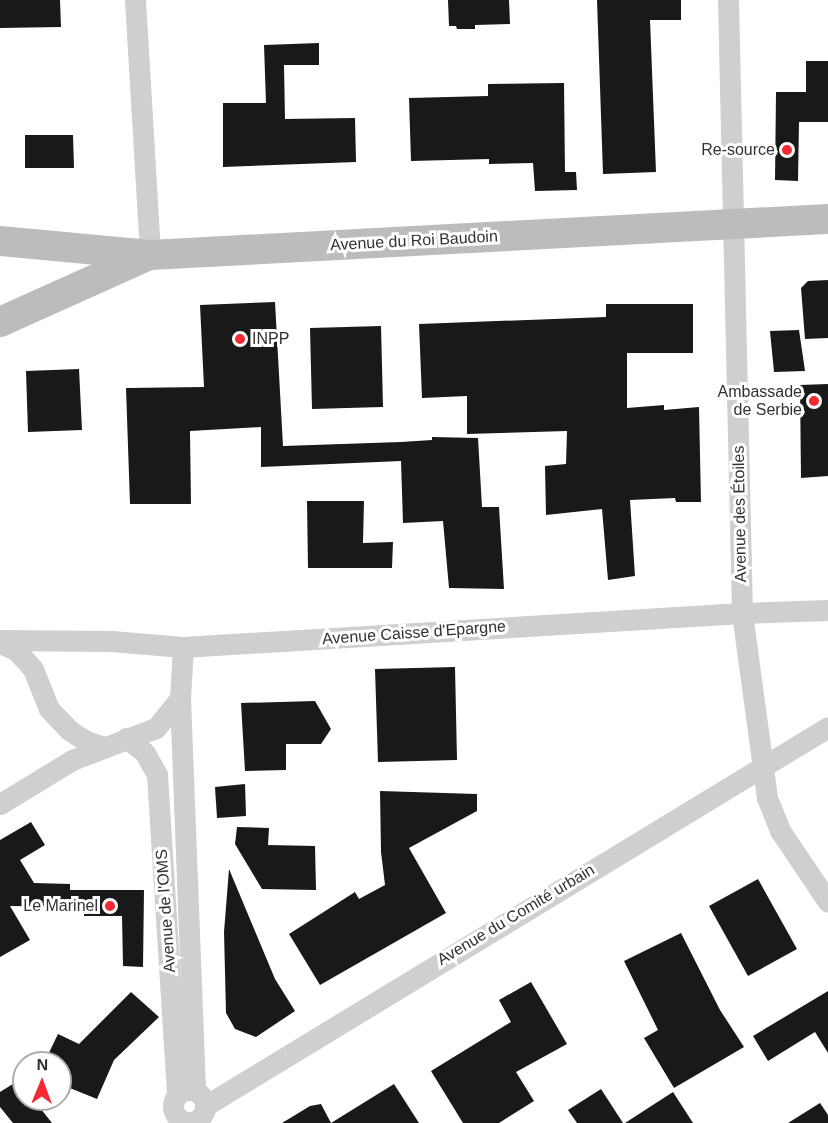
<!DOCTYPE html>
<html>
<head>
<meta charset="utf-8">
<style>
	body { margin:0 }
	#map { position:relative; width:828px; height:1123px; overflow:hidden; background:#fff; font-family:Arial,sans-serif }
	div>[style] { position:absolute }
	.building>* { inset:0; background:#191919 }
	.street>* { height:21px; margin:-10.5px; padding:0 10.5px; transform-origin:10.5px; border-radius:10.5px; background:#cfcfcf }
	.street>.ring { margin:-10.5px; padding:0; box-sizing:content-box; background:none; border:21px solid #cfcfcf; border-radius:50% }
	.secondary>* { height:30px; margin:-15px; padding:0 15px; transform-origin:15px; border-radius:15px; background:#bcbcbc }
	.dots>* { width:16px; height:16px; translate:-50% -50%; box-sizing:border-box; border:3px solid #fff; border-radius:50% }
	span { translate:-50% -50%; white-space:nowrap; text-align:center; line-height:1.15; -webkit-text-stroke:6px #fff; paint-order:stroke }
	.poi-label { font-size:16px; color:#323232 }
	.right { translate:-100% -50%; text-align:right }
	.left { translate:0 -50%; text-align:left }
	.street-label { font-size:16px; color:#323232 }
	.north { position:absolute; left:12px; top:1051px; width:60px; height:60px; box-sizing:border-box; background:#fff; border:2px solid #adadad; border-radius:50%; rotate:1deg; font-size:16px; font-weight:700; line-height:24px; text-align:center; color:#323232 }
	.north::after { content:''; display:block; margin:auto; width:21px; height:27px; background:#f52932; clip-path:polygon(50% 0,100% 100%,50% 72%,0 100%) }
</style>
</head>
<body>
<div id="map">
	<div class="building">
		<i style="clip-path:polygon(0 0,60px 0,61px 27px,0 28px)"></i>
		<i style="clip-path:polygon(448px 0,509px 0,510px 24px,475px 25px,475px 29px,457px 29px,456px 26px,449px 26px)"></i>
		<i style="clip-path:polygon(597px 0,681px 0,681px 20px,650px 20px,656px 172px,603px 174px)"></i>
		<i style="clip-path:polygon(319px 43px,319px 65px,284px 65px,285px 119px,355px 118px,356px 162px,223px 167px,223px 103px,266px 103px,264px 45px)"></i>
		<i style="clip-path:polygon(806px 61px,828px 61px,828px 122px,799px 122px,798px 181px,775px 180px,776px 92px,806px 92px)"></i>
		<i style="clip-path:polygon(564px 83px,565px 172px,576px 172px,577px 190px,535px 191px,533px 163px,489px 164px,489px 159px,411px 161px,409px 98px,488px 96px,488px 84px)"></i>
		<i style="clip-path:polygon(25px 135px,73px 135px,74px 168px,25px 168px)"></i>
		<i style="clip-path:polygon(828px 280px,828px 338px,805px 339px,801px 288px,808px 281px)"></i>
		<i style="clip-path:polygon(275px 302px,283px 446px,401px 442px,432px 440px,432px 437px,478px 438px,482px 507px,499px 507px,504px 589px,449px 588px,443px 521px,403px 523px,401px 461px,261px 467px,261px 427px,190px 431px,191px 504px,130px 504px,126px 388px,204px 387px,200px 305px)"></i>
		<i style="clip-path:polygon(606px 304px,693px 304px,693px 353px,627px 353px,627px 408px,664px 405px,664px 410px,699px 407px,701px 502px,676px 502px,675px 498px,630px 500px,635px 576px,608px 580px,602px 509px,546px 515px,545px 466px,566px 464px,567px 431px,467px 434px,467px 396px,422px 398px,419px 324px,606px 317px)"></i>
		<i style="clip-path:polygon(381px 326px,383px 407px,312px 409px,310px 328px)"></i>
		<i style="clip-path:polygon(799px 330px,805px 371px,774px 372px,770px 331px)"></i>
		<i style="clip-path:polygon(79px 369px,82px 430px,28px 432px,26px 371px)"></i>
		<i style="clip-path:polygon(828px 384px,828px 476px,801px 478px,800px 385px)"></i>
		<i style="clip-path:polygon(307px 501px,364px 501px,363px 543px,393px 542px,392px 568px,308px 568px)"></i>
		<i style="clip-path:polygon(455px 667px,457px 760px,378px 762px,375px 669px)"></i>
		<i style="clip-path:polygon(315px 701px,331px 729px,321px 744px,286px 744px,286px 770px,245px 771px,241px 703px)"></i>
		<i style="clip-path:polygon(245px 784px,246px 816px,217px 818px,215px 787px)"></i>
		<i style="clip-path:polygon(380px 791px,477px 794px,477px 811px,409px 848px,446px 913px,320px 985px,289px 934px,355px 892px,359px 899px,385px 885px,381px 852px)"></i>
		<i style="clip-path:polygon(31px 822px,45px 845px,20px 860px,34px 883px,70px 884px,70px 890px,144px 890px,143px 967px,123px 966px,122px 916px,84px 916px,84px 907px,10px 906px,30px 940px,0 957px,0 840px)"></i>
		<i style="clip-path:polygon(237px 827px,269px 828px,268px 845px,315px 846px,316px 890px,262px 889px,235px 844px)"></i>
		<i style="clip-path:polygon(229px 869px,275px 979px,295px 1011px,256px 1037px,235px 1029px,226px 1013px,224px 932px)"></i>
		<i style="clip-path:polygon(758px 879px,797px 949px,748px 976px,709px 906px)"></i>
		<i style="clip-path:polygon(681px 933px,720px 1010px,744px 1047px,674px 1088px,644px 1038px,658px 1030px,624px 961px)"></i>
		<i style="clip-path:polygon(531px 982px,567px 1044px,516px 1072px,534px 1101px,499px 1123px,463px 1123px,431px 1071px,511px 1022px,499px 1000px)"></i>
		<i style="clip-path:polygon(828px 991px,828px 1053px,815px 1032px,768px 1061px,753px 1036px)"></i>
		<i style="clip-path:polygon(131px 992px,159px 1017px,114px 1060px,97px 1099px,60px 1084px,60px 1063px,44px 1063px,58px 1034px,79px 1044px)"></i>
		<i style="clip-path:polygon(24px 1077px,24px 1099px,33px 1099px,52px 1123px,13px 1123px,0 1107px,0 1092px)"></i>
		<i style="clip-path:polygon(394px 1084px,419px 1123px,331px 1123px)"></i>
		<i style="clip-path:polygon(601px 1089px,623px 1123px,577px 1123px,568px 1110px)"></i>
		<i style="clip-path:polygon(673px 1092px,693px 1123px,625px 1123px)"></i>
		<i style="clip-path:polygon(820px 1103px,828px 1115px,828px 1123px,788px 1123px)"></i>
		<i style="clip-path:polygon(321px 1104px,331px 1123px,282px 1123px,310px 1106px)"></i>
	</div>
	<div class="street">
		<i style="left:135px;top:0;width:255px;rotate:86.6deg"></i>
		<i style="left:728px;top:0;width:613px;rotate:88.69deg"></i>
		<i style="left:742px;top:613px;width:187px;rotate:82.3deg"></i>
		<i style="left:767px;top:798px;width:37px;rotate:68deg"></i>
		<i style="left:781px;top:832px;width:84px;rotate:56.1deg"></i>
		<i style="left:0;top:640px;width:111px;rotate:0.5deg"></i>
		<i style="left:111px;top:641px;width:72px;rotate:4.8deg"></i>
		<i style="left:183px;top:647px;width:560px;rotate:-3.48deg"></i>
		<i style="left:742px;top:613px;width:86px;rotate:-2deg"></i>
		<i style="left:0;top:643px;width:17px;rotate:24deg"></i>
		<i style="left:16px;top:650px;width:25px;rotate:48deg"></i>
		<i style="left:33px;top:669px;width:43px;rotate:68.2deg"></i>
		<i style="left:49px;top:709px;width:29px;rotate:46deg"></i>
		<i style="left:69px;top:730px;width:20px;rotate:33deg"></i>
		<i style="left:86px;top:741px;width:20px;rotate:18deg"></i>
		<i style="left:180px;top:698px;width:393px;rotate:87.8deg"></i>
		<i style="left:126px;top:738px;width:24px;rotate:38deg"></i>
		<i style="left:145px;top:753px;width:25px;rotate:61deg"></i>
		<i style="left:157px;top:775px;width:321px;rotate:86.4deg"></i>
		<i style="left:0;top:804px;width:84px;rotate:-31.4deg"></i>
		<i style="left:72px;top:760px;width:90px;rotate:-20.9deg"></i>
		<i style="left:156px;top:728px;width:38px;rotate:-51deg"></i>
		<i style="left:180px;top:698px;width:51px;rotate:-86.6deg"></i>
		<i class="ring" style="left:173px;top:1090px;width:11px;height:11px"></i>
		<i style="left:205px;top:1106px;width:729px;rotate:-31.31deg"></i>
	</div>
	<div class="secondary">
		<i style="left:0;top:241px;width:151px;rotate:5.3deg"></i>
		<i style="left:150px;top:255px;width:679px;rotate:-3.04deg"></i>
		<i style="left:0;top:322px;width:161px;rotate:-24.2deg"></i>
	</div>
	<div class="dots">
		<i style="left:787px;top:150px;background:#f52932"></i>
		<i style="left:240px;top:339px;background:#f52932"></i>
		<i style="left:814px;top:401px;background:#f52932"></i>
		<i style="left:110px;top:906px;background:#f52932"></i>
	</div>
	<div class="poi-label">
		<span class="right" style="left:775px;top:150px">Re-source</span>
		<span class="left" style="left:252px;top:339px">INPP</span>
		<span class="right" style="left:802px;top:401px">Ambassade<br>de Serbie</span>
		<span class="right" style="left:98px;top:906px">Le Marinel</span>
	</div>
	<div class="street-label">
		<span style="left:414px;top:241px;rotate:-3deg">Avenue du Roi Baudoin</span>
		<span style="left:740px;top:514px;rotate:-91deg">Avenue des Étoiles</span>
		<span style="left:414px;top:633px;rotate:-4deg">Avenue Caisse d'Epargne</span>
		<span style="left:166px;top:911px;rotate:-94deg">Avenue de l'OMS</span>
		<span style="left:516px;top:915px;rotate:-31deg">Avenue du Comité urbain</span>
	</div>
	<div class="north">N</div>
</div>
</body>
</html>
